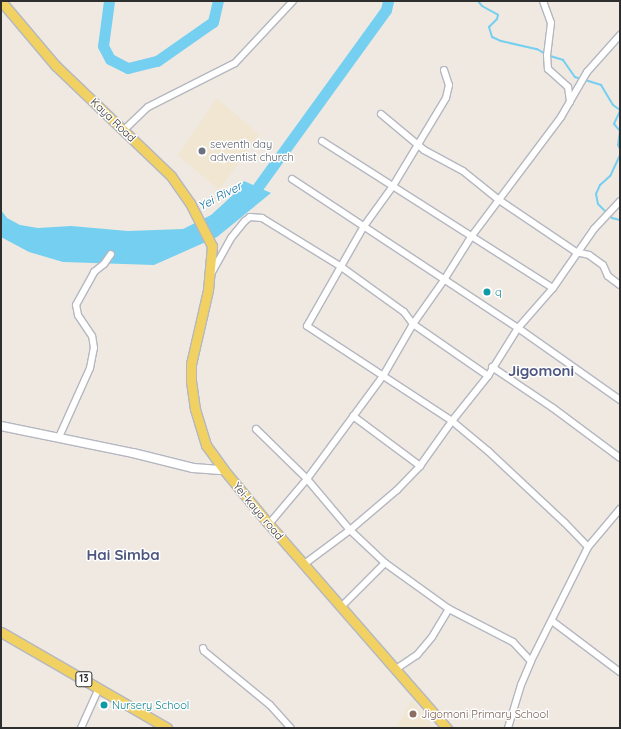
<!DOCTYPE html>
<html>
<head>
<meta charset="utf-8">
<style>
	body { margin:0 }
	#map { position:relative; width:621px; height:729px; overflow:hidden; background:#efe9e1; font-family:Quicksand,sans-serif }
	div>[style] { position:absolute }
	.education>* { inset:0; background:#f0e6d1 }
	.water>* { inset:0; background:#75cff0 }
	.stream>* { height:2px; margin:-1px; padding:0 1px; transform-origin:1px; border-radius:1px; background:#75cff0 }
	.river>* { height:11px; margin:-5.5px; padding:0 5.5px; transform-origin:5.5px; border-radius:5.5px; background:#75cff0 }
	.roads { filter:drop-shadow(1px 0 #b4b7c1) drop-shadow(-1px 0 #b4b7c1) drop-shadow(0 1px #b4b7c1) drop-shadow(0 -1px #b4b7c1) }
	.street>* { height:6px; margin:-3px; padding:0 3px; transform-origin:3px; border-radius:3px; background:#fff }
	.secondary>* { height:8px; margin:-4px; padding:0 4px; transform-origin:4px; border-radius:4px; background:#fff }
	.primary>* { height:9px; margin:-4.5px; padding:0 4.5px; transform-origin:4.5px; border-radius:4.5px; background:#f2d163 }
	.dots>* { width:11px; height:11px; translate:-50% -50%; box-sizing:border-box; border:2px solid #fff; border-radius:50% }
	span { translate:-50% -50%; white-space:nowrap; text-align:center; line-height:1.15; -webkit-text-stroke:3px #fff; paint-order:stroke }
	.shield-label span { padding:1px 3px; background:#fff; border:1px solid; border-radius:3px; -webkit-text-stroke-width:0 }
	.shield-label { font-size:10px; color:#2e2e2e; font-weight:700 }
	.street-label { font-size:11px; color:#2e2e2e }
	.worship-label { font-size:11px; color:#5b616d }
	.left { translate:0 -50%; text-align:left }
	.culture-label { font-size:11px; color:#0d838f }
	.education-label { font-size:11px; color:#785e54 }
	.water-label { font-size:12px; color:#0d6fa3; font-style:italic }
	.district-label { font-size:15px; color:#4d5680; font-weight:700 }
	.frame { position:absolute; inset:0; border:2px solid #2e2e2e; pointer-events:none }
</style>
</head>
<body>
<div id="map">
	<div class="education">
		<i style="clip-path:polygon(217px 98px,259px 135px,219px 190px,178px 155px)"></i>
		<i style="clip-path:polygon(412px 700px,433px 728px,396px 728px)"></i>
	</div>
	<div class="water">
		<i style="clip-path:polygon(244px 181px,271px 193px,217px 237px,154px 265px,63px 262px,29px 252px,1px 237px,1px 210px,7px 218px,20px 225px,38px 228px,71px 226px,128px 231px,183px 229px,211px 215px,234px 194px)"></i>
	</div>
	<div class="stream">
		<i style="left:478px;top:1px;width:6px;rotate:51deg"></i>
		<i style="left:482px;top:6px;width:18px;rotate:29deg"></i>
		<i style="left:498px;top:15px;width:4px;rotate:104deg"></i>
		<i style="left:497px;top:19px;width:11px;rotate:135deg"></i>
		<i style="left:489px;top:27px;width:10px;rotate:73deg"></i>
		<i style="left:492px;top:37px;width:10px;rotate:24deg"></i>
		<i style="left:501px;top:41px;width:37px;rotate:13deg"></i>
		<i style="left:537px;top:49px;width:12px;rotate:31deg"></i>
		<i style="left:547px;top:55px;width:17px;rotate:17deg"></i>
		<i style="left:563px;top:60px;width:21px;rotate:55deg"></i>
		<i style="left:575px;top:77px;width:6px;rotate:18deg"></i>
		<i style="left:585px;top:80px;width:17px;rotate:17deg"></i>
		<i style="left:601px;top:85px;width:23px;rotate:59deg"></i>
		<i style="left:613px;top:105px;width:9px;rotate:36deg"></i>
		<i style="left:620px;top:111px;width:14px;rotate:115deg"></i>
		<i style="left:614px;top:124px;width:9px;rotate:49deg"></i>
		<i style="left:620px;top:131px;width:14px;rotate:98deg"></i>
		<i style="left:618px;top:145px;width:4px;rotate:63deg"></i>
		<i style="left:620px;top:155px;width:23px;rotate:115deg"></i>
		<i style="left:610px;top:176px;width:13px;rotate:138deg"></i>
		<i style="left:600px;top:185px;width:10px;rotate:114deg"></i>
		<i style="left:596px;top:194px;width:10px;rotate:79deg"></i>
		<i style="left:598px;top:204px;width:20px;rotate:45deg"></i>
		<i style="left:612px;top:218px;width:8px;rotate:14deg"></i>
	</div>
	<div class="river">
		<i style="left:109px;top:1px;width:45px;rotate:97.6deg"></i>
		<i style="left:103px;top:46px;width:15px;rotate:62deg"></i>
		<i style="left:110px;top:59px;width:20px;rotate:27deg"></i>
		<i style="left:128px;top:68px;width:30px;rotate:-14deg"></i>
		<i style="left:157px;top:61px;width:68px;rotate:-34.9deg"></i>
		<i style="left:213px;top:22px;width:22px;rotate:-77deg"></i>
		<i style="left:247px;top:197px;width:5px;rotate:-22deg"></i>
		<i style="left:252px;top:195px;width:228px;rotate:-54.1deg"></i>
		<i style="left:386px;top:10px;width:9px;rotate:-77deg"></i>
	</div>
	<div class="roads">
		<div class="street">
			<i style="left:543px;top:1px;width:23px;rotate:70deg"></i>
			<i style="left:551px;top:23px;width:32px;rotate:97deg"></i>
			<i style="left:547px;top:55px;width:14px;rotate:86deg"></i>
			<i style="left:548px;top:69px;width:27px;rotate:42deg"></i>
			<i style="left:568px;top:87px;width:15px;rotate:82deg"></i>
			<i style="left:444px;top:70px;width:16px;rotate:72deg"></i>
			<i style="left:449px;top:85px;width:13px;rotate:103deg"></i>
			<i style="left:446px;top:98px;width:103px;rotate:121.1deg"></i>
			<i style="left:393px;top:186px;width:49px;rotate:125.9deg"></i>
			<i style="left:364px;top:226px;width:115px;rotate:119.7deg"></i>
			<i style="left:307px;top:326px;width:173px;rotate:33.2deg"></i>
			<i style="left:452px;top:421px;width:47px;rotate:39.8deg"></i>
			<i style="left:488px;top:451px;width:105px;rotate:43.1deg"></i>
			<i style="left:565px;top:523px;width:33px;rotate:46deg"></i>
			<i style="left:381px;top:114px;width:56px;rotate:39.9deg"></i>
			<i style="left:424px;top:150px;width:44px;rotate:28.3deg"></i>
			<i style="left:463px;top:171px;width:46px;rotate:38.9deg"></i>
			<i style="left:499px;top:200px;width:93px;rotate:34deg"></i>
			<i style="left:576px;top:252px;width:13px;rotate:13deg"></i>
			<i style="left:589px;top:255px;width:17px;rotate:36deg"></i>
			<i style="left:603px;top:265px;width:12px;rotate:66deg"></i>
			<i style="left:608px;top:276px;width:15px;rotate:37deg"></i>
			<i style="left:124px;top:130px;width:33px;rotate:-44deg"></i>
			<i style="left:148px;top:107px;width:97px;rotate:-26.8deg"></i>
			<i style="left:235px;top:63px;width:85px;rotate:-46.9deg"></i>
			<i style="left:322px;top:141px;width:274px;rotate:32.5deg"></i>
			<i style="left:292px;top:179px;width:271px;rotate:33.4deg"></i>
			<i style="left:518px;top:328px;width:125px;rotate:35.2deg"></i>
			<i style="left:211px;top:274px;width:41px;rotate:-60.9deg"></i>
			<i style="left:231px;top:238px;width:22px;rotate:-51deg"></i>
			<i style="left:245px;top:221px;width:6px;rotate:-39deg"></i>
			<i style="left:250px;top:217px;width:12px;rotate:5deg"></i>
			<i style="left:262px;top:218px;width:92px;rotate:31.6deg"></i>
			<i style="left:340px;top:266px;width:79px;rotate:35.7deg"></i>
			<i style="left:404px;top:312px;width:15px;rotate:53deg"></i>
			<i style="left:413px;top:324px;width:91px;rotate:34.7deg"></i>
			<i style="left:492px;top:367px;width:73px;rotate:33.9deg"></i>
			<i style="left:553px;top:408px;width:84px;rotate:36.7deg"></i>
			<i style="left:353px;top:416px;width:84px;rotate:36.7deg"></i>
			<i style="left:256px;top:429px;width:71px;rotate:44.4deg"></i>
			<i style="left:307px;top:479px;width:67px;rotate:49.9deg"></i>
			<i style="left:350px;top:530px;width:48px;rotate:43.3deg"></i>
			<i style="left:385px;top:563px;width:79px;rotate:35.7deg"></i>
			<i style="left:449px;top:609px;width:72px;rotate:27.3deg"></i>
			<i style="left:513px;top:642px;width:26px;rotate:47deg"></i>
			<i style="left:59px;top:437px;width:76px;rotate:-65.8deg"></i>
			<i style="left:90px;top:368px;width:20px;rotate:-79deg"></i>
			<i style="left:94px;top:348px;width:12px;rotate:-99deg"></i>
			<i style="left:92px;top:336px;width:25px;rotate:-124deg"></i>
			<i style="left:78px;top:315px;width:10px;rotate:-101deg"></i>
			<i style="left:76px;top:305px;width:38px;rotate:-61deg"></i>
			<i style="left:94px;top:272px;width:13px;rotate:-39deg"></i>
			<i style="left:104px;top:264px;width:12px;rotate:-55deg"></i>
			<i style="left:269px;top:524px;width:59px;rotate:-49.8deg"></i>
			<i style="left:307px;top:479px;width:128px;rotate:-53.6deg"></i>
			<i style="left:383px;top:376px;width:60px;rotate:-60deg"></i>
			<i style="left:413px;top:324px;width:54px;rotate:-54.8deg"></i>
			<i style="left:444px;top:280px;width:51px;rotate:-57.9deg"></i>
			<i style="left:471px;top:237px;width:150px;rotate:-53.1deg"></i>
			<i style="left:561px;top:117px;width:52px;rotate:-60deg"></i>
			<i style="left:587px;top:72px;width:50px;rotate:-48.3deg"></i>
			<i style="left:303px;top:565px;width:59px;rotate:-36.7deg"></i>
			<i style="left:350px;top:530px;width:62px;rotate:-40.4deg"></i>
			<i style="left:397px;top:490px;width:33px;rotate:-46deg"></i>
			<i style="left:420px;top:466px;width:55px;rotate:-54.6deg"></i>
			<i style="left:452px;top:421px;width:58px;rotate:-51.3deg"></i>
			<i style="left:488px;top:376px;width:57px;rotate:-58deg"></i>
			<i style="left:518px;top:328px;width:53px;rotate:-48.8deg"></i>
			<i style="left:553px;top:288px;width:72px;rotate:-55.2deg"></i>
			<i style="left:594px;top:229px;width:38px;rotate:-47deg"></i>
			<i style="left:341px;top:607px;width:62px;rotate:-45deg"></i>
			<i style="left:552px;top:621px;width:85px;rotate:36.9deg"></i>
			<i style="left:203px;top:648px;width:3px;rotate:72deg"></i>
			<i style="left:204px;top:651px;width:85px;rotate:39.3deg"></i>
			<i style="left:270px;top:705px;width:31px;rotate:48deg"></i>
			<i style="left:396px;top:669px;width:25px;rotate:-34deg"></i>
			<i style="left:417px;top:655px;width:23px;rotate:-50deg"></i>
			<i style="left:432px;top:637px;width:33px;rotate:-59deg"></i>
			<i style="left:81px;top:728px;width:44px;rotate:-65.8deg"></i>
			<i style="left:508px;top:728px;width:45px;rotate:-73.2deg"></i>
			<i style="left:521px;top:685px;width:26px;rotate:-67deg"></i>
			<i style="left:531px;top:661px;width:127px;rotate:-63.4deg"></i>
			<i style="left:588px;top:547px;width:50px;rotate:-49.9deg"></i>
		</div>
		<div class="secondary">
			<i style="left:1px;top:426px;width:135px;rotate:11.6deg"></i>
			<i style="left:133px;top:453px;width:62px;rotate:14deg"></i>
			<i style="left:193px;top:468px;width:31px;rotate:4deg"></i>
		</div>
		<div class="primary">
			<i style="left:1px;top:1px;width:84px;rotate:49.8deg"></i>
			<i style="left:55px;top:65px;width:161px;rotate:43.7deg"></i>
			<i style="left:171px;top:176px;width:33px;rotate:55deg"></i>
			<i style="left:190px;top:203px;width:48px;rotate:62.9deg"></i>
			<i style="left:212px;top:246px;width:44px;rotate:95.2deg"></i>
			<i style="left:208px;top:290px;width:76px;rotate:102.9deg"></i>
			<i style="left:191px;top:364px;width:17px;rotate:90deg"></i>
			<i style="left:191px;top:381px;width:28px;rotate:82deg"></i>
			<i style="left:195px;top:409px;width:38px;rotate:73deg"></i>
			<i style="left:206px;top:445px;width:31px;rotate:54deg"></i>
			<i style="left:224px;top:470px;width:67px;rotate:50.4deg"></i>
			<i style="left:267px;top:522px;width:274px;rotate:48.9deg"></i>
			<i style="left:1px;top:632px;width:192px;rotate:30deg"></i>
		</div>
	</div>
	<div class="dots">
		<i style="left:202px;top:151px;background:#6b7280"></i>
		<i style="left:487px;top:292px;background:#0f9aa8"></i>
		<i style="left:104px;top:705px;background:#0f9aa8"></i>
		<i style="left:413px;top:714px;background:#8d6e63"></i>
	</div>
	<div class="shield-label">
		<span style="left:84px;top:679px">13</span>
	</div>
	<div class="street-label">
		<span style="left:113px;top:120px;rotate:44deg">Kaya Road</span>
		<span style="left:258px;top:511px;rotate:50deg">Yei-kaya road</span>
	</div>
	<div class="worship-label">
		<span class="left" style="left:210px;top:151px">seventh day<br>adventist church</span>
	</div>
	<div class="culture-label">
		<span class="left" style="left:495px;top:292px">q</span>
		<span class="left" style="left:112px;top:705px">Nursery School</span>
	</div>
	<div class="education-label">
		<span class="left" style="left:421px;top:714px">Jigomoni Primary School</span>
	</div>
	<div class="water-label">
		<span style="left:220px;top:196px;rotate:-28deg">Yei River</span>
	</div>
	<div class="district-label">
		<span style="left:541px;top:371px">Jigomoni</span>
		<span style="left:123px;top:555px">Hai Simba</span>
	</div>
	<div class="frame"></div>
</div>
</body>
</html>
